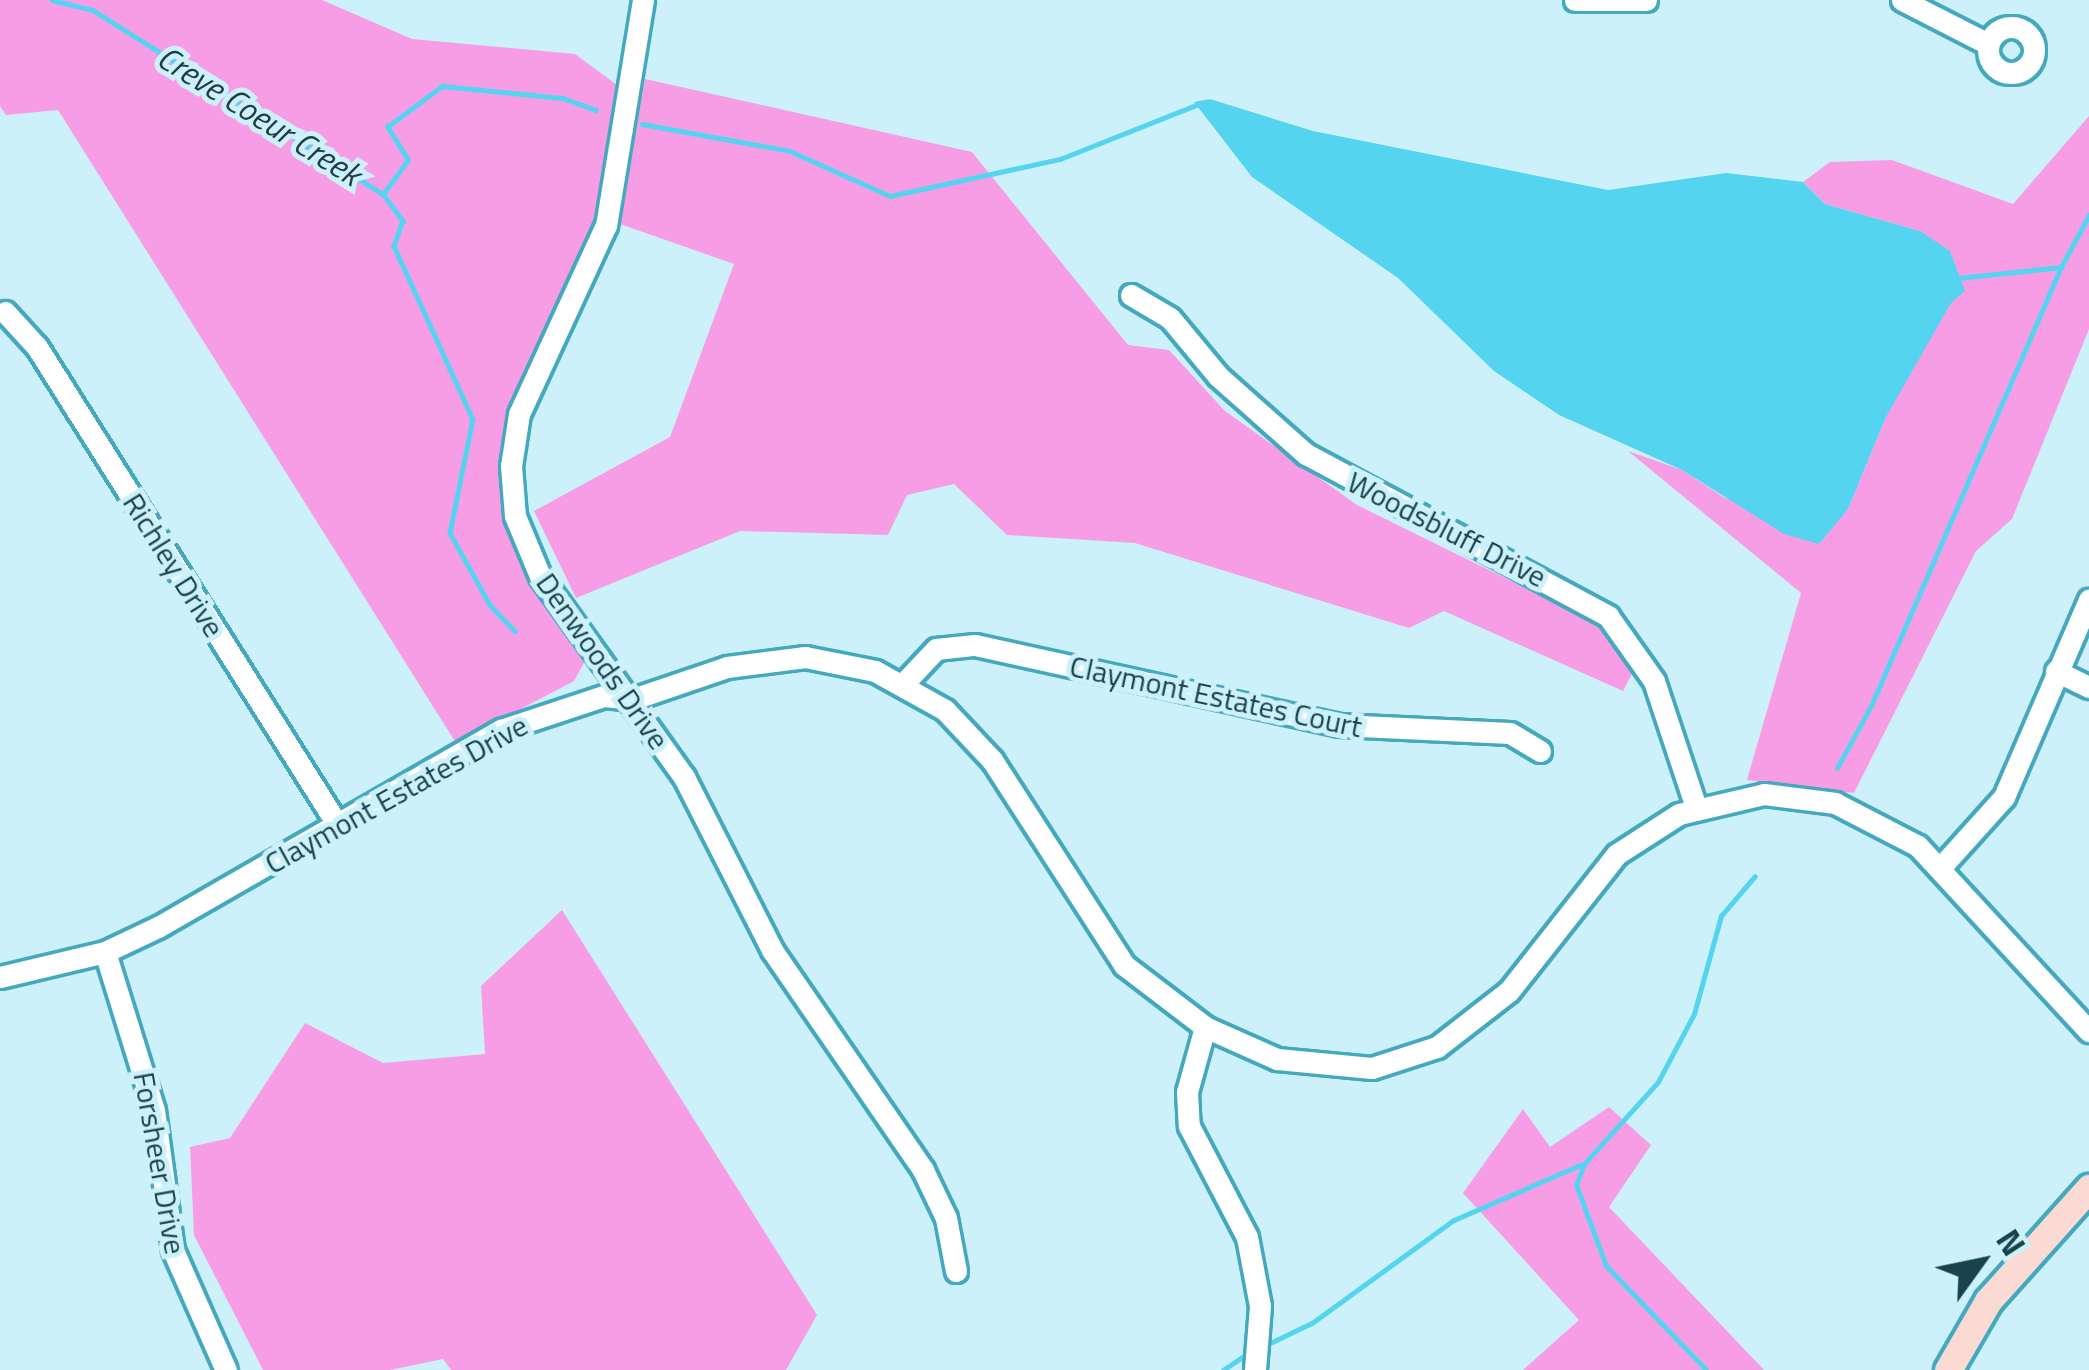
<!DOCTYPE html>
<html>
<head>
<meta charset="utf-8">
<style>
	body { margin:0 }
	#map { position:relative; width:2089px; height:1370px; overflow:hidden; background:#cdf1fa; font-family:"Titillium Web",sans-serif }
	div>[style] { position:absolute }
	.green>* { inset:0; background:#f79de5 }
	.water>* { inset:0; background:#55d4f0 }
	.stream>* { height:4.5px; margin:-2.25px; padding:0 2.25px; transform-origin:2.25px; border-radius:2.25px; background:#55d4f0 }
	.roads { filter:drop-shadow(3px 0 #44a9be) drop-shadow(-3px 0 #44a9be) drop-shadow(0 3px #44a9be) drop-shadow(0 -3px #44a9be) }
	.minor>* { height:21px; margin:-10.5px; padding:0 10.5px; transform-origin:10.5px; border-radius:10.5px; background:#fff }
	.minor>.ring { margin:-10.5px; padding:0; box-sizing:content-box; background:none; border:21px solid #fff; border-radius:50% }
	.secondary>* { height:27px; margin:-13.5px; padding:0 13.5px; transform-origin:13.5px; border-radius:13.5px; background:#fadad2 }
	span { translate:-50% -50%; white-space:nowrap; text-align:center; line-height:1.15; -webkit-text-stroke:10px #cdf1fa; paint-order:stroke }
	.street-label { font-size:30px; color:#19434c }
	.water-label { font-size:33px; color:#223e44; font-style:italic }
	.north { position:absolute; left:1921px; top:1202px; width:120px; height:120px; -webkit-text-stroke:9px #cdf1fa; paint-order:stroke; rotate:57deg; font-size:33px; font-weight:700; line-height:48px; text-align:center; color:#19434c }
	.north::after { content:''; display:block; margin:auto; width:42px; height:54px; background:#19434c; clip-path:polygon(50% 0,100% 100%,50% 72%,0 100%) }
</style>
</head>
<body>
<div id="map">
	<div class="green">
		<i style="clip-path:polygon(0 0,322px 0,412px 39px,575px 54px,617px 85px,595px 229px,504px 424px,502px 465px,586px 659px,574px 681px,456px 743px,58px 110px,6px 115px,0 106px)"></i>
		<i style="clip-path:polygon(645px 79px,972px 152px,1128px 345px,1169px 350px,1225px 411px,1357px 505px,1609px 629px,1642px 654px,1623px 691px,1444px 611px,1409px 628px,1135px 543px,1007px 535px,954px 484px,907px 495px,888px 535px,740px 531px,576px 598px,534px 511px,670px 437px,734px 264px,620px 224px)"></i>
		<i style="clip-path:polygon(2089px 116px,2089px 329px,2012px 519px,1976px 551px,1854px 793px,1747px 780px,1801px 593px,1628px 451px,1682px 470px,1725px 498px,1848px 509px,1886px 417px,1920px 231px,1825px 204px,1803px 182px,1830px 162px,1892px 160px,2013px 204px)"></i>
		<i style="clip-path:polygon(562px 910px,817px 1315px,786px 1370px,451px 1370px,443px 1359px,390px 1370px,263px 1370px,194px 1235px,190px 1147px,230px 1138px,305px 1023px,383px 1063px,485px 1054px,481px 986px)"></i>
		<i style="clip-path:polygon(1609px 1107px,1651px 1145px,1609px 1207px,1764px 1370px,1523px 1370px,1579px 1320px,1463px 1193px,1523px 1109px,1550px 1147px)"></i>
	</div>
	<div class="water">
		<i style="clip-path:polygon(1210px 99px,1313px 131px,1608px 190px,1726px 173px,1803px 182px,1825px 204px,1920px 231px,1950px 251px,1965px 291px,1951px 303px,1886px 417px,1848px 509px,1819px 544px,1784px 534px,1682px 470px,1559px 415px,1494px 371px,1398px 278px,1252px 177px,1194px 102px)"></i>
	</div>
	<div class="stream">
		<i style="left:52px;top:0;width:42px;rotate:13.7deg"></i>
		<i style="left:93px;top:10px;width:343px;rotate:32.4deg"></i>
		<i style="left:383px;top:194px;width:42px;rotate:-53.7deg"></i>
		<i style="left:408px;top:160px;width:39px;rotate:-122deg"></i>
		<i style="left:387px;top:127px;width:69px;rotate:-36.7deg"></i>
		<i style="left:442px;top:86px;width:122px;rotate:5.7deg"></i>
		<i style="left:563px;top:98px;width:35px;rotate:20deg"></i>
		<i style="left:642px;top:124px;width:150px;rotate:10.3deg"></i>
		<i style="left:790px;top:151px;width:110px;rotate:24.2deg"></i>
		<i style="left:890px;top:196px;width:174px;rotate:-12.3deg"></i>
		<i style="left:1060px;top:159px;width:149px;rotate:-21.6deg"></i>
		<i style="left:383px;top:194px;width:34px;rotate:53deg"></i>
		<i style="left:403px;top:221px;width:27px;rotate:110deg"></i>
		<i style="left:394px;top:246px;width:190px;rotate:65.5deg"></i>
		<i style="left:473px;top:419px;width:116px;rotate:101.4deg"></i>
		<i style="left:450px;top:533px;width:82px;rotate:60.9deg"></i>
		<i style="left:490px;top:605px;width:36px;rotate:46deg"></i>
		<i style="left:1958px;top:278px;width:104px;rotate:-6.1deg"></i>
		<i style="left:2061px;top:267px;width:59px;rotate:-61.7deg"></i>
		<i style="left:1837px;top:768px;width:71px;rotate:-61.3deg"></i>
		<i style="left:1871px;top:706px;width:478px;rotate:-66.6deg"></i>
		<i style="left:1264px;top:1346px;width:53px;rotate:-25.6deg"></i>
		<i style="left:1312px;top:1323px;width:175px;rotate:-36deg"></i>
		<i style="left:1454px;top:1220px;width:137px;rotate:-23.6deg"></i>
		<i style="left:1223px;top:1370px;width:30px;rotate:-34deg"></i>
		<i style="left:1706px;top:1370px;width:144px;rotate:-133.9deg"></i>
		<i style="left:1606px;top:1266px;width:86px;rotate:-110.3deg"></i>
		<i style="left:1576px;top:1185px;width:22px;rotate:-69deg"></i>
		<i style="left:1584px;top:1164px;width:110px;rotate:-47.9deg"></i>
		<i style="left:1658px;top:1082px;width:77px;rotate:-62.1deg"></i>
		<i style="left:1694px;top:1014px;width:102px;rotate:-74.6deg"></i>
		<i style="left:1721px;top:916px;width:52px;rotate:-49.6deg"></i>
	</div>
	<div class="roads">
		<div class="minor">
			<i style="left:643px;top:0;width:228px;rotate:99.3deg"></i>
			<i style="left:606px;top:225px;width:208px;rotate:114.7deg"></i>
			<i style="left:519px;top:414px;width:53px;rotate:98.7deg"></i>
			<i style="left:511px;top:466px;width:50px;rotate:85.4deg"></i>
			<i style="left:515px;top:516px;width:65px;rotate:67.4deg"></i>
			<i style="left:540px;top:576px;width:247px;rotate:54.4deg"></i>
			<i style="left:684px;top:777px;width:194px;rotate:63deg"></i>
			<i style="left:772px;top:950px;width:267px;rotate:55.5deg"></i>
			<i style="left:923px;top:1170px;width:53px;rotate:64.4deg"></i>
			<i style="left:946px;top:1218px;width:54px;rotate:79.3deg"></i>
			<i style="left:1575px;top:0;width:71px"></i>
			<i style="left:1902px;top:0;width:97px;rotate:27.1deg"></i>
			<i class="ring" style="left:1988px;top:27px;width:25px;height:25px"></i>
			<i style="left:1131px;top:295px;width:45px;rotate:30.5deg"></i>
			<i style="left:1170px;top:318px;width:75px;rotate:50.4deg"></i>
			<i style="left:1218px;top:376px;width:118px;rotate:41.6deg"></i>
			<i style="left:1306px;top:454px;width:343px;rotate:28.2deg"></i>
			<i style="left:1608px;top:616px;width:80px;rotate:54.7deg"></i>
			<i style="left:1654px;top:681px;width:133px;rotate:71.6deg"></i>
			<i style="left:5px;top:312px;width:47px;rotate:47.6deg"></i>
			<i style="left:37px;top:347px;width:563px;rotate:57.83deg"></i>
			<i style="left:2056px;top:671px;width:37px;rotate:26deg"></i>
			<i style="left:904px;top:683px;width:47px;rotate:-46.7deg"></i>
			<i style="left:936px;top:649px;width:39px;rotate:-6deg"></i>
			<i style="left:975px;top:645px;width:373px;rotate:12.4deg"></i>
			<i style="left:1339px;top:725px;width:171px;rotate:2.7deg"></i>
			<i style="left:1510px;top:733px;width:35px;rotate:31deg"></i>
			<i style="left:1941px;top:867px;width:94px;rotate:-48deg"></i>
			<i style="left:2004px;top:797px;width:215px;rotate:-66.7deg"></i>
			<i style="left:105px;top:952px;width:165px;rotate:72.8deg"></i>
			<i style="left:154px;top:1110px;width:141px;rotate:82.3deg"></i>
			<i style="left:173px;top:1250px;width:131px;rotate:66.2deg"></i>
			<i style="left:0;top:977px;width:108px;rotate:-13.4deg"></i>
			<i style="left:105px;top:952px;width:59px;rotate:-25.3deg"></i>
			<i style="left:158px;top:927px;width:396px;rotate:-29.9deg"></i>
			<i style="left:501px;top:730px;width:108px;rotate:-18.3deg"></i>
			<i style="left:604px;top:696px;width:29px;rotate:6deg"></i>
			<i style="left:633px;top:699px;width:99px;rotate:-18.8deg"></i>
			<i style="left:727px;top:667px;width:79px;rotate:-7.3deg"></i>
			<i style="left:805px;top:657px;width:71px;rotate:11.3deg"></i>
			<i style="left:875px;top:671px;width:80px;rotate:29.1deg"></i>
			<i style="left:945px;top:710px;width:69px;rotate:46.8deg"></i>
			<i style="left:992px;top:760px;width:244px;rotate:57.2deg"></i>
			<i style="left:1124px;top:965px;width:102px;rotate:37.4deg"></i>
			<i style="left:1205px;top:1027px;width:79px;rotate:24deg"></i>
			<i style="left:1277px;top:1059px;width:95px;rotate:5.4deg"></i>
			<i style="left:1372px;top:1068px;width:68px;rotate:-17.9deg"></i>
			<i style="left:1437px;top:1047px;width:91px;rotate:-37.9deg"></i>
			<i style="left:1509px;top:991px;width:174px;rotate:-51.8deg"></i>
			<i style="left:1617px;top:854px;width:74px;rotate:-32.8deg"></i>
			<i style="left:1679px;top:814px;width:87px;rotate:-13.2deg"></i>
			<i style="left:1764px;top:794px;width:72px;rotate:7.2deg"></i>
			<i style="left:1835px;top:803px;width:93px;rotate:27.4deg"></i>
			<i style="left:1918px;top:846px;width:252px;rotate:47.3deg"></i>
			<i style="left:1205px;top:1027px;width:67px;rotate:105.5deg"></i>
			<i style="left:1187px;top:1092px;width:34px;rotate:87deg"></i>
			<i style="left:1189px;top:1126px;width:125px;rotate:62.4deg"></i>
			<i style="left:1247px;top:1237px;width:70px;rotate:79.3deg"></i>
			<i style="left:1260px;top:1306px;width:64px;rotate:94.5deg"></i>
		</div>
		<div class="secondary">
			<i style="left:1948px;top:1370px;width:80px;rotate:-59.9deg"></i>
			<i style="left:1988px;top:1301px;width:152px;rotate:-48.2deg"></i>
		</div>
	</div>
	<div class="street-label">
		<span style="left:1447px;top:529px;rotate:27deg">Woodsbluff Drive</span>
		<span style="left:174px;top:565px;rotate:58deg">Richley Drive</span>
		<span style="left:603px;top:661px;rotate:55deg">Denwoods Drive</span>
		<span style="left:1216px;top:696px;rotate:12deg">Claymont Estates Court</span>
		<span style="left:396px;top:794px;rotate:-29deg">Claymont Estates Drive</span>
		<span style="left:160px;top:1163px;rotate:80deg">Forsheer Drive</span>
	</div>
	<div class="water-label">
		<span style="left:259px;top:116px;rotate:32deg">Creve Coeur Creek</span>
	</div>
	<div class="north">N</div>
</div>
</body>
</html>
